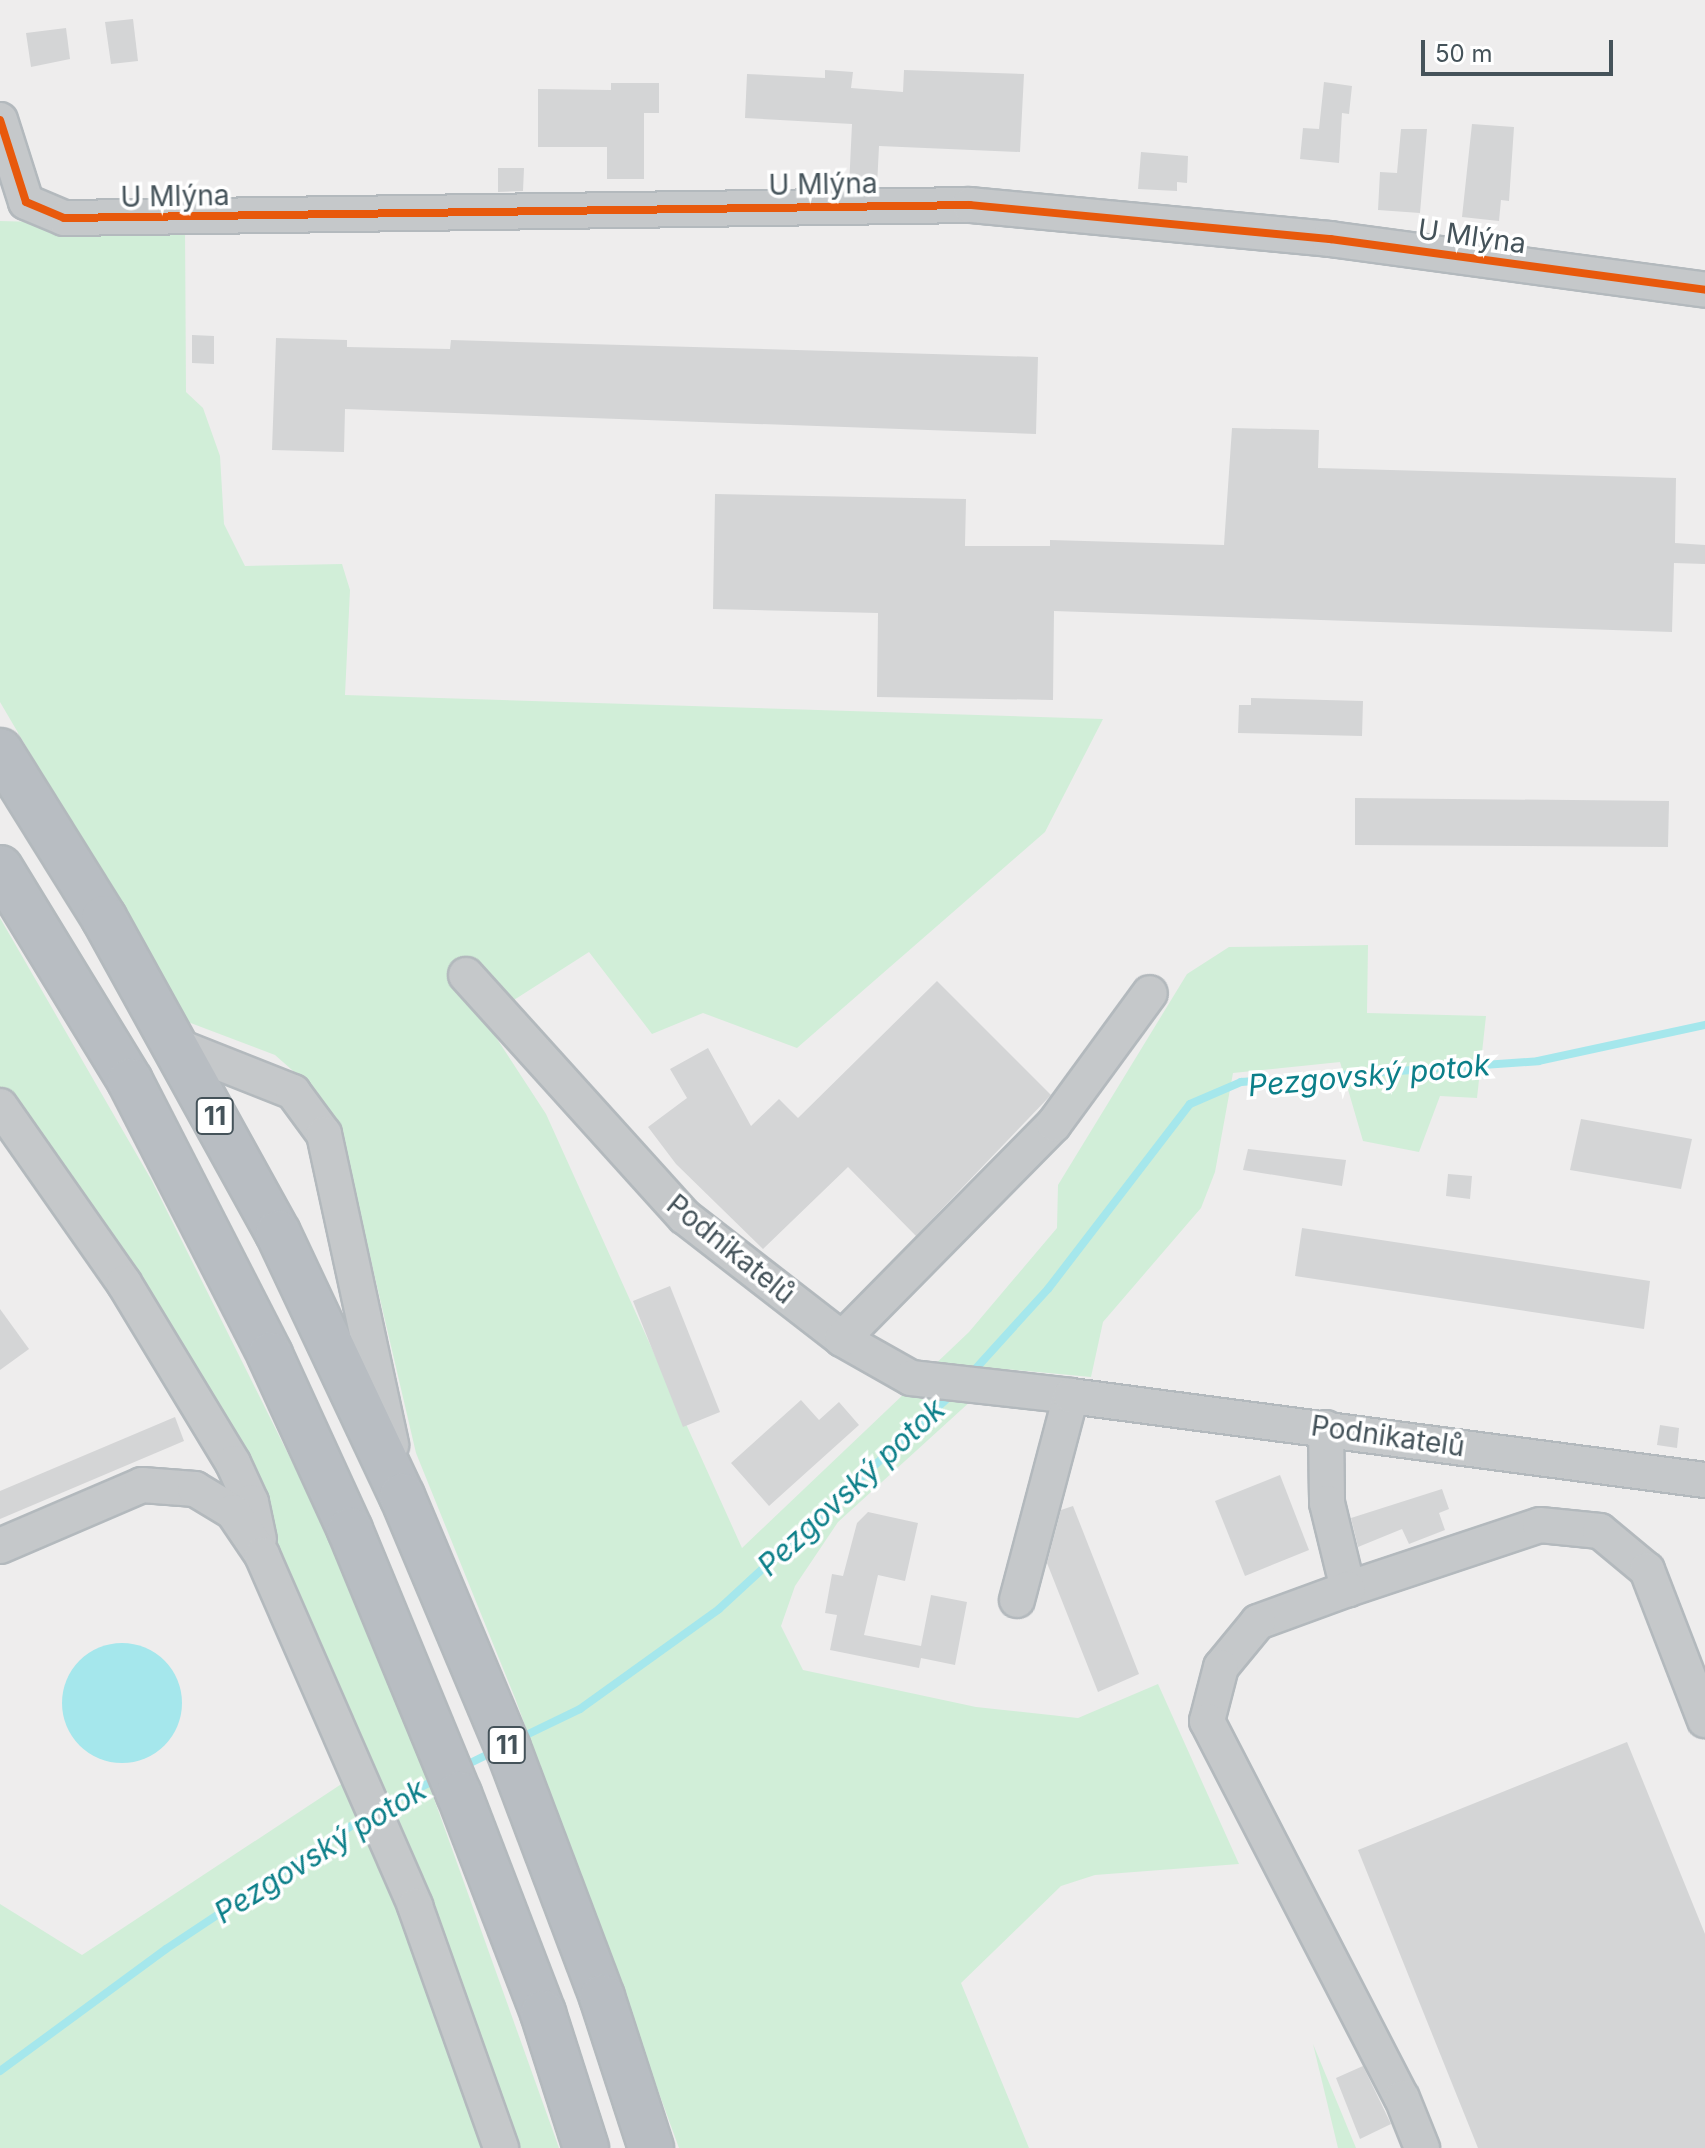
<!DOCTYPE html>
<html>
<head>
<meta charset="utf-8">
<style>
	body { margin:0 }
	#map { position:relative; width:1705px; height:2148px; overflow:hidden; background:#eeeded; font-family:Inter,sans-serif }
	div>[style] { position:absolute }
	.green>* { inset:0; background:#d1eed8 }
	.water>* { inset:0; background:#a5e7ec }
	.round { border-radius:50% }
	.stream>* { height:8px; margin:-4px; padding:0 4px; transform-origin:4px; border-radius:4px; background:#a5e7ec }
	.building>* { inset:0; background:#d4d5d6 }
	.roads { filter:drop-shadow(2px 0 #b3b9bd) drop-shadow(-2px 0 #b3b9bd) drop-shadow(0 2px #b3b9bd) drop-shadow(0 -2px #b3b9bd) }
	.minor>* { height:34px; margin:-17px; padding:0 17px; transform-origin:17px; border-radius:17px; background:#c5c8ca }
	.highway>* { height:44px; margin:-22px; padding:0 22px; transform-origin:22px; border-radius:22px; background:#b8bdc2 }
	.cycleway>* { height:8px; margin:-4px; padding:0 4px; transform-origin:4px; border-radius:4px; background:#e8590c }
	span { translate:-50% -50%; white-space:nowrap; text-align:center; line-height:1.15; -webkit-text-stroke:7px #fff; paint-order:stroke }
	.shield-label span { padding:2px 6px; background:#fff; border:2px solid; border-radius:6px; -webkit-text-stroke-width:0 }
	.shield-label { font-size:26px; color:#45535a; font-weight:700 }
	.street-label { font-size:28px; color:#45535a }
	.water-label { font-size:30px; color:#0c7f89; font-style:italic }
	.scale { position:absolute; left:1421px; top:40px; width:192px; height:36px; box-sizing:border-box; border:4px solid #45535a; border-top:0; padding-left:10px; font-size:24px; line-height:28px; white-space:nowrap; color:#45535a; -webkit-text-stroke:6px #fff; paint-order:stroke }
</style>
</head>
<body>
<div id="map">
	<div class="green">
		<i style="clip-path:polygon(0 221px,185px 226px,186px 392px,203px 408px,220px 456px,224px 524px,245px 566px,342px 564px,350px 590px,345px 695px,1103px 719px,1045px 832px,797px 1048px,703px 1013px,652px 1034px,589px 952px,484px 1019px,546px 1114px,742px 1548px,969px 1332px,1057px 1228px,1058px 1185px,1187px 974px,1229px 947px,1368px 945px,1367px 1013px,1486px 1016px,1477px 1098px,1440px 1096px,1419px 1152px,1363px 1141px,1340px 1062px,1233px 1073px,1215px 1172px,1201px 1208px,1103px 1322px,1091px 1377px,1006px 1369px,838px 1522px,795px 1586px,781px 1626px,803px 1670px,976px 1707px,1078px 1718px,1158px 1684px,1239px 1864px,1095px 1875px,1061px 1886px,961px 1983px,1029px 2148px,679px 2148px,515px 1698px,416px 1453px,341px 1132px,317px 1092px,275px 1055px,188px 1022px,0 702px)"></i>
		<i style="clip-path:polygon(0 918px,152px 1181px,340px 1558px,398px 1698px,559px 2148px,518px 2148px,436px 1909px,238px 1453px,0 1090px)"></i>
		<i style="clip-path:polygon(346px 1781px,385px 1867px,484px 2148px,0 2148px,0 1904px,82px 1955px)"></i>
		<i style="clip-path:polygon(1313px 2044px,1356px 2148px,1338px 2148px)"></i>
	</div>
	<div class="water">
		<i class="round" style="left:62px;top:1643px;width:120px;height:120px"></i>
	</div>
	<div class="stream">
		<i style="left:969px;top:1376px;width:118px;rotate:-47.8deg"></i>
		<i style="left:1048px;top:1289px;width:233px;rotate:-52.5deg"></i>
		<i style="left:1190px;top:1104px;width:56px;rotate:-23.3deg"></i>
		<i style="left:1241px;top:1082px;width:298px;rotate:-4deg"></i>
		<i style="left:1538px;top:1061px;width:171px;rotate:-12.2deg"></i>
		<i style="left:520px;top:1738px;width:67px;rotate:-25.8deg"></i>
		<i style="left:580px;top:1709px;width:171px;rotate:-35.7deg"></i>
		<i style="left:719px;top:1609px;width:320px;rotate:-42.7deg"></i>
		<i style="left:462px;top:1767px;width:39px;rotate:-26deg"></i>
		<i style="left:380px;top:1808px;width:66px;rotate:-27deg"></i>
		<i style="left:0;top:2071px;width:206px;rotate:-36.3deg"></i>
		<i style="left:166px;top:1949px;width:242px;rotate:-33.6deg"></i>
	</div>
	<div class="building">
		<i style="clip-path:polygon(133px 19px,138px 61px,111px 64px,105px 22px)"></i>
		<i style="clip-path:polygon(66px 28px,70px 59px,31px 67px,26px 33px)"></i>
		<i style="clip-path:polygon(825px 70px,853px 72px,851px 88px,903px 92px,904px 70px,1024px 74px,1020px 152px,879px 146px,877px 186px,849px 187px,852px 124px,745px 118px,747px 74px,825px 78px)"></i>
		<i style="clip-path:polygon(1324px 82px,1352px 86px,1349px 114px,1342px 113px,1339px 163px,1300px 159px,1303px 128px,1319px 129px)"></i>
		<i style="clip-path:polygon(611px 83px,659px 83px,659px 113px,644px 113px,644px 179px,607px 179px,607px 147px,538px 147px,538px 89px,611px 90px)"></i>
		<i style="clip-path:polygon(1472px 124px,1514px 127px,1509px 201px,1501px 200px,1499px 221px,1462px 217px)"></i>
		<i style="clip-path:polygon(1401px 129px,1427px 129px,1420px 213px,1378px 210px,1380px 172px,1397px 173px)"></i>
		<i style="clip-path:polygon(1141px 152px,1188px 156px,1187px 183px,1177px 182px,1177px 191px,1138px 189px)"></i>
		<i style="clip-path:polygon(498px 168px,524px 168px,523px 191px,498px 192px)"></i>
		<i style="clip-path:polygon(192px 335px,214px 336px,214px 364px,192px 363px)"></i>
		<i style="clip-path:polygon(276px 338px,347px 340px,347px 347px,450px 349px,451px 340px,1038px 357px,1036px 434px,345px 409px,344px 452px,272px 450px)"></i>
		<i style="clip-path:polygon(1232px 428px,1319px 430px,1318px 468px,1676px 478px,1675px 543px,1705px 545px,1705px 564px,1674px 563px,1672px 632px,1054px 611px,1053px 700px,877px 697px,878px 613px,713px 609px,715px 494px,966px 499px,965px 546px,1050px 546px,1050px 540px,1224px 545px)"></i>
		<i style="clip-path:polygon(1251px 698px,1363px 701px,1362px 736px,1238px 733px,1239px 705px,1251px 705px)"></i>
		<i style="clip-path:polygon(1355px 798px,1669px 801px,1668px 847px,1355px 845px)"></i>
		<i style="clip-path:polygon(937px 981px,1051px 1095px,916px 1236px,848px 1167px,763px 1249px,676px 1164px,648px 1127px,687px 1098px,670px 1069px,708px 1048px,751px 1126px,779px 1099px,798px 1118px)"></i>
		<i style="clip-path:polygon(1581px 1119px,1692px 1139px,1681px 1189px,1570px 1170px)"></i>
		<i style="clip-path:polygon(1248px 1149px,1346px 1160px,1342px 1186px,1243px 1170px)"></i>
		<i style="clip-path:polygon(1448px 1174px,1472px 1176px,1470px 1199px,1446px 1196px)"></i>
		<i style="clip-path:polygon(1302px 1228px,1650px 1281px,1644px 1329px,1295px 1276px)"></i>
		<i style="clip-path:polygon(670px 1286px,720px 1412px,683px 1427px,633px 1301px)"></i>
		<i style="clip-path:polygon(0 1309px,29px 1349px,0 1370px)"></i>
		<i style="clip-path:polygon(801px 1400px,819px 1420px,839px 1402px,859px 1425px,769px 1506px,731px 1463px)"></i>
		<i style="clip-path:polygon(175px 1417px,184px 1441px,0 1519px,0 1491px)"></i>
		<i style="clip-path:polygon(1660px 1425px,1679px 1428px,1677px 1448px,1657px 1445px)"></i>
		<i style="clip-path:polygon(1280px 1475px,1309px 1550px,1245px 1576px,1215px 1501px)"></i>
		<i style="clip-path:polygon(1442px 1489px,1449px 1509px,1439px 1513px,1445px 1530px,1409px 1544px,1402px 1529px,1358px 1547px,1351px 1518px)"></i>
		<i style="clip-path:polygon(1073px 1506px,1139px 1674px,1098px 1692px,1047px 1563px,1061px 1510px)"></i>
		<i style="clip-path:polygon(868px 1512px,918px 1523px,905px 1581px,878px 1575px,864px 1635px,921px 1646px,931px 1595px,967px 1602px,955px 1665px,921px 1658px,919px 1668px,830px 1650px,837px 1615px,825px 1613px,832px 1574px,843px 1576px,857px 1523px)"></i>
		<i style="clip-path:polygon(1627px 1742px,1705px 1934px,1705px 2148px,1478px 2148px,1358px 1850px)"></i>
		<i style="clip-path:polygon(1363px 2066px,1391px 2124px,1360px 2139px,1336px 2078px)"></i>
	</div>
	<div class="roads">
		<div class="minor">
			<i style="left:0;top:120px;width:86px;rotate:72.4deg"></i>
			<i style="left:26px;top:202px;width:41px;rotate:22.8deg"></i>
			<i style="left:64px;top:218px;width:906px;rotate:-0.82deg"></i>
			<i style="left:970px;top:205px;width:362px;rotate:5.4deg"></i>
			<i style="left:1330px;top:239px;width:378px;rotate:7.7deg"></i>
			<i style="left:466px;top:975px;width:326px;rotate:47.9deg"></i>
			<i style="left:685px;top:1217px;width:199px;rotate:37.8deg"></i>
			<i style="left:842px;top:1339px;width:79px;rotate:29.5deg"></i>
			<i style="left:911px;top:1378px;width:161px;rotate:6.4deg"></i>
			<i style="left:177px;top:1046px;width:125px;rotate:21.6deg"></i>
			<i style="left:293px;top:1092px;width:52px;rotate:53.6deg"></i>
			<i style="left:324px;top:1134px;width:318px;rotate:77.8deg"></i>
			<i style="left:0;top:1106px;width:216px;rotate:55deg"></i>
			<i style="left:124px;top:1283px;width:210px;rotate:58.8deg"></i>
			<i style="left:233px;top:1463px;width:43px;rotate:65.2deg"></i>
			<i style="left:251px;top:1502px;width:38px;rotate:78deg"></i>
			<i style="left:842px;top:1339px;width:302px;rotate:-45.4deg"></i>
			<i style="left:1054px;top:1124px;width:162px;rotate:-53.8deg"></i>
			<i style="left:1326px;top:1428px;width:75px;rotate:89.2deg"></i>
			<i style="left:1327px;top:1503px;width:89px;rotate:76.3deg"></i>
			<i style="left:1348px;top:1589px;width:202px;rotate:-18.4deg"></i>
			<i style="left:1540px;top:1525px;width:60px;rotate:5.7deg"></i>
			<i style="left:1600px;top:1531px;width:61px;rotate:39.7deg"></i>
			<i style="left:1647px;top:1570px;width:161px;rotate:68.9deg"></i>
			<i style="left:0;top:1546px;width:155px;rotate:-23.2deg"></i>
			<i style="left:142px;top:1485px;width:53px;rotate:4.3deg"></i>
			<i style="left:195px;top:1489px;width:44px;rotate:31.2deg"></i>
			<i style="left:233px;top:1512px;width:52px;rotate:56deg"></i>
			<i style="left:262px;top:1555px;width:383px;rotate:66.4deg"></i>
			<i style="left:415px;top:1906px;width:257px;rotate:70.4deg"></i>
			<i style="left:1348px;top:1589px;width:96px;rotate:159.9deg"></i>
			<i style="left:1258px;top:1622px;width:58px;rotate:129.4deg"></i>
			<i style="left:1221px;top:1667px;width:56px;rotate:104.5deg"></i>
			<i style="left:1207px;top:1721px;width:424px;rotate:62.7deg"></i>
			<i style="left:1402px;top:2098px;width:54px;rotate:68.2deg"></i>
			<i style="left:1017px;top:1600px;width:211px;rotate:-75.2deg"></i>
			<i style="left:1071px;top:1396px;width:640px;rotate:7.55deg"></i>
		</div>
		<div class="highway">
			<i style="left:0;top:751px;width:197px;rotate:58.1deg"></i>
			<i style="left:104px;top:918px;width:360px;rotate:61.1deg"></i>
			<i style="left:278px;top:1233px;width:291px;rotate:64.8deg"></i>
			<i style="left:402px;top:1496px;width:273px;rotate:67.2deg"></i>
			<i style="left:508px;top:1748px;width:266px;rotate:69.3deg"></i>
			<i style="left:602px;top:1997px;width:159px;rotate:72deg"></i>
			<i style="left:0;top:868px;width:250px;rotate:58.6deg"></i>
			<i style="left:130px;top:1081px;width:308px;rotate:62.9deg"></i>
			<i style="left:270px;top:1355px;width:192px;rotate:65.4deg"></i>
			<i style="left:350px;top:1530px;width:286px;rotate:67.6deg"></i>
			<i style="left:459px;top:1794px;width:235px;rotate:69deg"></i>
			<i style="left:543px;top:2013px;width:142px;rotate:72.3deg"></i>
		</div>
	</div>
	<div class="cycleway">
		<i style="left:0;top:120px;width:86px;rotate:72.4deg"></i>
		<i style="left:26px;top:202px;width:41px;rotate:22.8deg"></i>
		<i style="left:64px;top:218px;width:906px;rotate:-0.82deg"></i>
		<i style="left:970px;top:205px;width:362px;rotate:5.4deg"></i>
		<i style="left:1330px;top:239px;width:378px;rotate:7.7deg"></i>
	</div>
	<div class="shield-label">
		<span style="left:215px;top:1116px">11</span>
		<span style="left:507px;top:1745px">11</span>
	</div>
	<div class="street-label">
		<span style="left:823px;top:184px;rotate:-1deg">U Mlýna</span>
		<span style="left:175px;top:196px;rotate:-1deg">U Mlýna</span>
		<span style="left:1472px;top:236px;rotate:8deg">U Mlýna</span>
		<span style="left:731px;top:1249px;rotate:39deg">Podnikatelů</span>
		<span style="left:1388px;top:1436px;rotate:8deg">Podnikatelů</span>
	</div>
	<div class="water-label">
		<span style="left:1369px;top:1075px;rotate:-5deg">Pezgovský potok</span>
		<span style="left:851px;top:1487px;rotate:-43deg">Pezgovský potok</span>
		<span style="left:320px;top:1851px;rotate:-32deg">Pezgovský potok</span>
	</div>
	<div class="scale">50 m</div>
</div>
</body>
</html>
